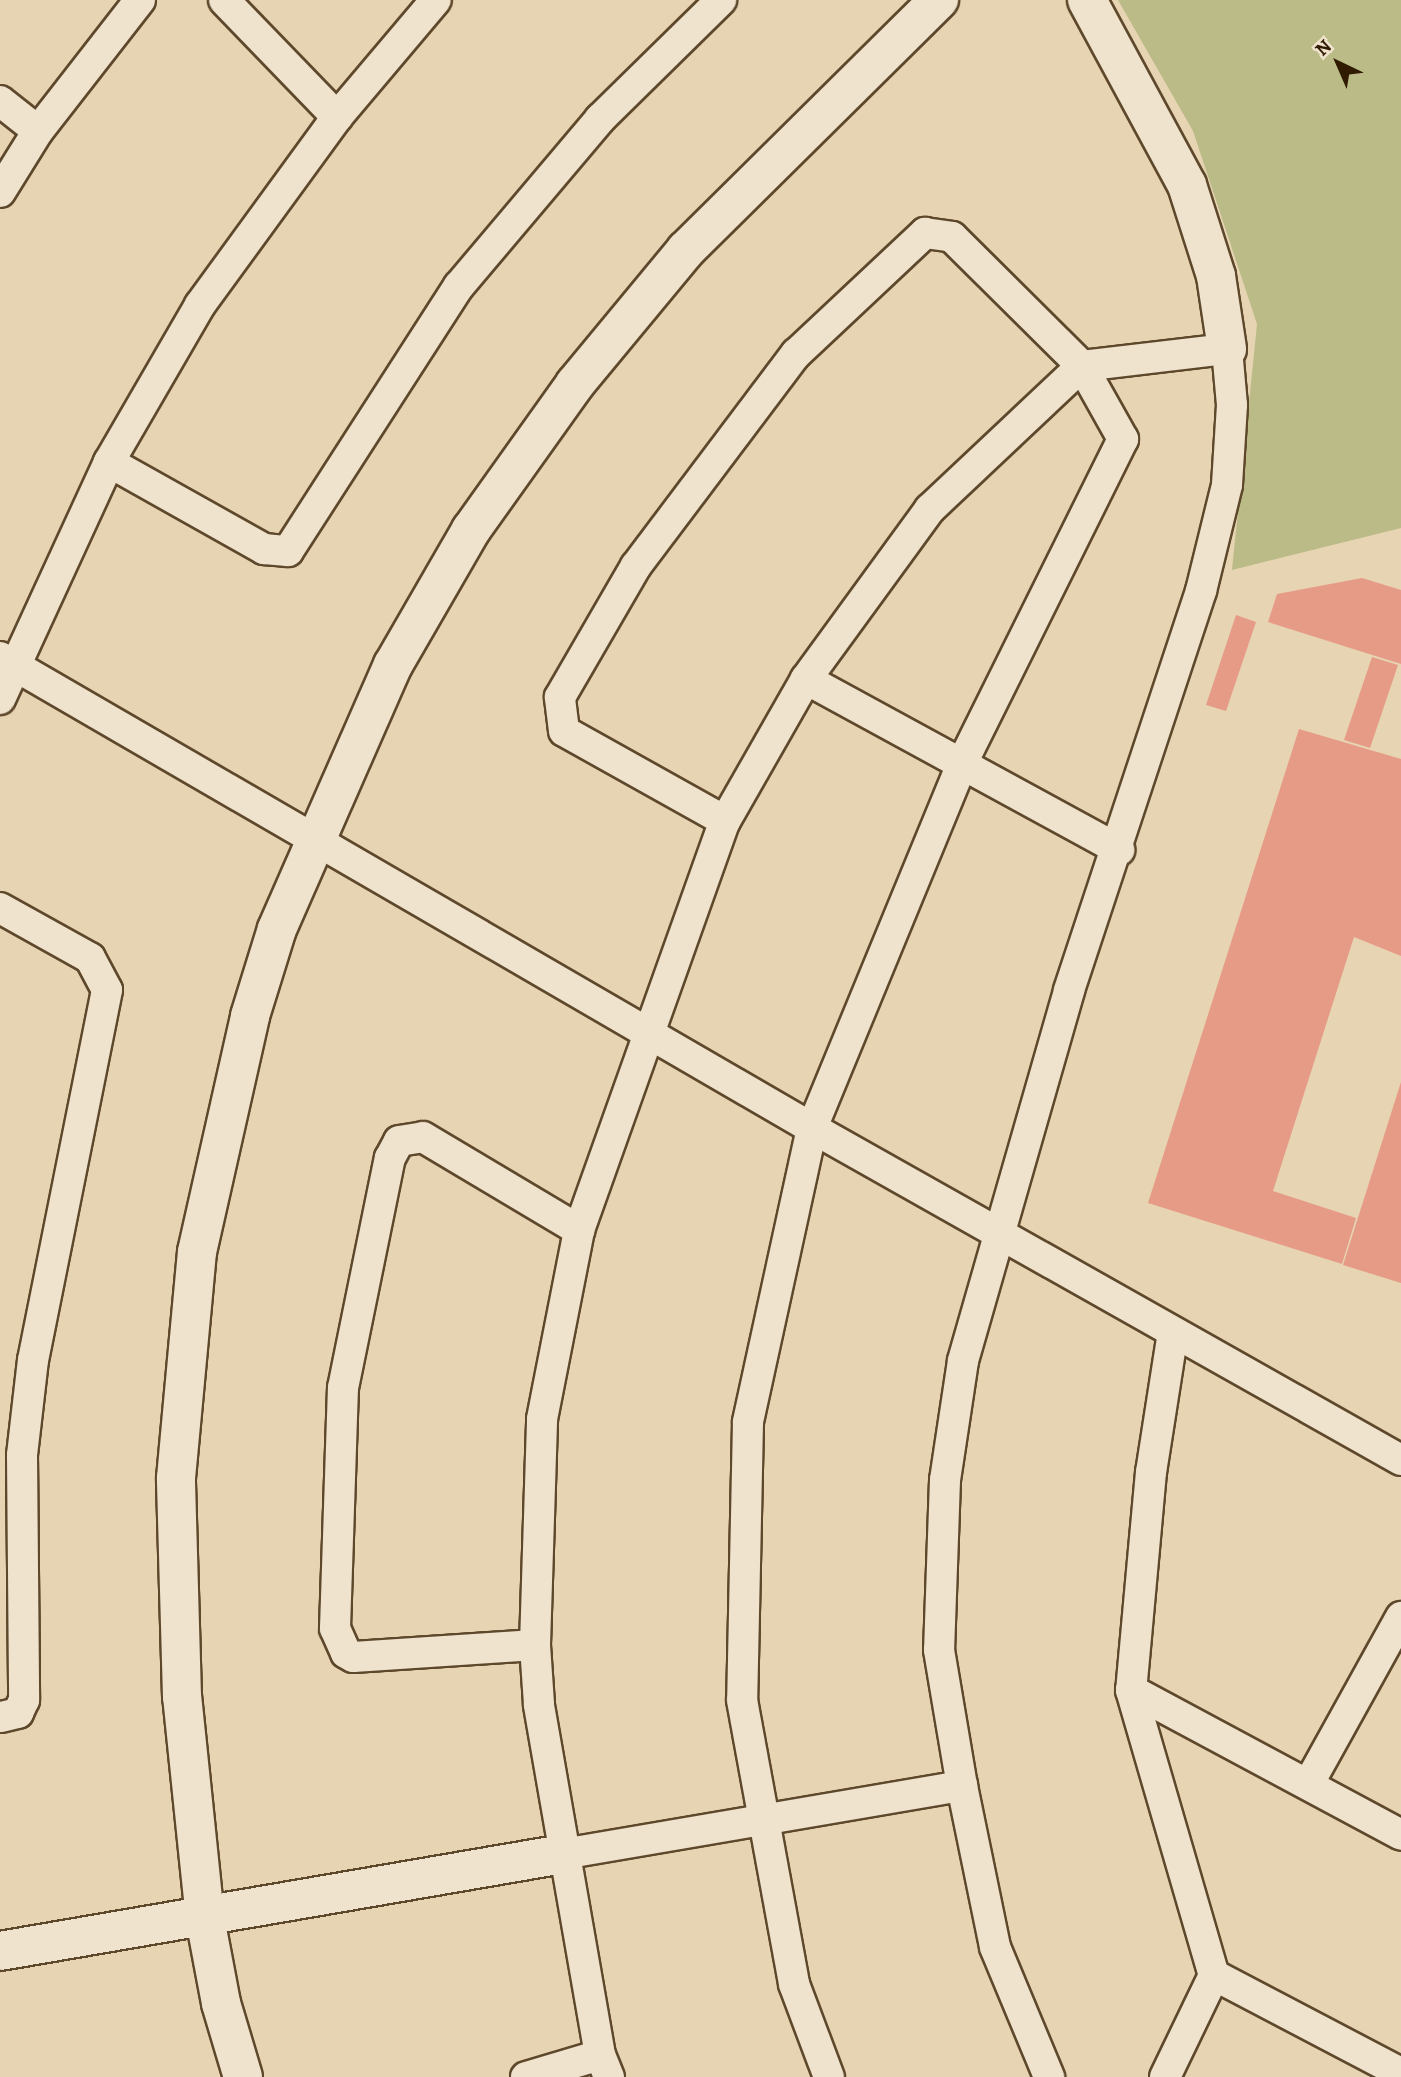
<!DOCTYPE html>
<html>
<head>
<meta charset="utf-8">
<style>
	body { margin:0 }
	#map { position:relative; width:1401px; height:2077px; overflow:hidden; background:#e7d4b2; font-family:Alegreya,serif }
	div>[style] { position:absolute }
	.green>* { inset:0; background:#bb8 }
	.building>* { inset:0; background:#e69b87 }
	.roads { filter:drop-shadow(2px 0 #5e482c) drop-shadow(-2px 0 #5e482c) drop-shadow(0 2px #5e482c) drop-shadow(0 -2px #5e482c) }
	.street>* { height:30px; margin:-15px; padding:0 15px; transform-origin:15px; border-radius:15px; background:#efe3cd }
	.secondary>* { height:38px; margin:-19px; padding:0 19px; transform-origin:19px; border-radius:19px; background:#efe3cd }
	span { translate:-50% -50%; white-space:nowrap; text-align:center; line-height:1.15; -webkit-text-stroke:5px #efe3cd; paint-order:stroke }
	.north { position:absolute; left:1303px; top:28px; width:70px; height:70px; -webkit-text-stroke:5px #efe3cd; paint-order:stroke; rotate:316deg; font-size:19px; font-weight:700; line-height:28px; text-align:center; color:#301a00 }
	.north::after { content:''; display:block; margin:auto; width:24px; height:32px; background:#301a00; clip-path:polygon(50% 0,100% 100%,50% 72%,0 100%) }
</style>
</head>
<body>
<div id="map">
	<div class="green">
		<i style="clip-path:polygon(1118px 0,1401px 0,1401px 528px,1232px 570px,1257px 324px,1193px 131px)"></i>
	</div>
	<div class="building">
		<i style="clip-path:polygon(1362px 578px,1401px 590px,1401px 664px,1268px 622px,1277px 594px)"></i>
		<i style="clip-path:polygon(1236px 615px,1256px 622px,1226px 711px,1206px 705px)"></i>
		<i style="clip-path:polygon(1372px 657px,1398px 665px,1370px 748px,1344px 740px)"></i>
		<i style="clip-path:polygon(1299px 729px,1401px 759px,1401px 956px,1354px 937px,1273px 1191px,1356px 1218px,1342px 1264px,1148px 1203px)"></i>
		<i style="clip-path:polygon(1401px 1082px,1401px 1283px,1343px 1265px)"></i>
	</div>
	<div class="roads">
		<div class="street">
			<i style="left:224px;top:0;width:163px;rotate:46deg"></i>
			<i style="left:0;top:101px;width:48px;rotate:38.3deg"></i>
			<i style="left:0;top:192px;width:72px;rotate:-58.1deg"></i>
			<i style="left:38px;top:131px;width:166px;rotate:-52.1deg"></i>
			<i style="left:109px;top:462px;width:178px;rotate:29.3deg"></i>
			<i style="left:264px;top:549px;width:24px;rotate:5deg"></i>
			<i style="left:288px;top:551px;width:315px;rotate:-57.2deg"></i>
			<i style="left:459px;top:286px;width:219px;rotate:-49.8deg"></i>
			<i style="left:600px;top:119px;width:170px;rotate:-44.5deg"></i>
			<i style="left:0;top:657px;width:939px;rotate:30.12deg"></i>
			<i style="left:812px;top:1128px;width:676px;rotate:29.41deg"></i>
			<i style="left:806px;top:679px;width:357px;rotate:28.6deg"></i>
			<i style="left:0;top:699px;width:261px;rotate:-65.3deg"></i>
			<i style="left:109px;top:462px;width:181px;rotate:-59.9deg"></i>
			<i style="left:200px;top:305px;width:233px;rotate:-53.9deg"></i>
			<i style="left:337px;top:117px;width:153px;rotate:-49.8deg"></i>
			<i style="left:725px;top:821px;width:184px;rotate:-150.8deg"></i>
			<i style="left:564px;top:731px;width:34px;rotate:-97deg"></i>
			<i style="left:560px;top:697px;width:151px;rotate:-59.9deg"></i>
			<i style="left:636px;top:566px;width:266px;rotate:-53deg"></i>
			<i style="left:796px;top:354px;width:177px;rotate:-43.2deg"></i>
			<i style="left:925px;top:233px;width:27px;rotate:8deg"></i>
			<i style="left:952px;top:237px;width:183px;rotate:44.8deg"></i>
			<i style="left:1082px;top:366px;width:84px;rotate:60.7deg"></i>
			<i style="left:1123px;top:439px;width:363px;rotate:116.4deg"></i>
			<i style="left:962px;top:764px;width:394px;rotate:112.4deg"></i>
			<i style="left:812px;top:1128px;width:301px;rotate:102.3deg"></i>
			<i style="left:748px;top:1422px;width:278px;rotate:91.2deg"></i>
			<i style="left:742px;top:1700px;width:289px;rotate:79.6deg"></i>
			<i style="left:794px;top:1984px;width:99px;rotate:69.4deg"></i>
			<i style="left:0;top:908px;width:103px;rotate:29.1deg"></i>
			<i style="left:90px;top:958px;width:36px;rotate:62deg"></i>
			<i style="left:107px;top:990px;width:377px;rotate:101.3deg"></i>
			<i style="left:33px;top:1360px;width:96px;rotate:96.6deg"></i>
			<i style="left:22px;top:1455px;width:245px;rotate:89.5deg"></i>
			<i style="left:24px;top:1700px;width:14px;rotate:115deg"></i>
			<i style="left:18px;top:1713px;width:18px;rotate:167deg"></i>
			<i style="left:1173px;top:1332px;width:142px;rotate:98.9deg"></i>
			<i style="left:1151px;top:1472px;width:219px;rotate:95.2deg"></i>
			<i style="left:1131px;top:1690px;width:297px;rotate:73.8deg"></i>
			<i style="left:1214px;top:1975px;width:211px;rotate:27.7deg"></i>
			<i style="left:535px;top:1645px;width:182px;rotate:176.2deg"></i>
			<i style="left:353px;top:1657px;width:8px;rotate:-150deg"></i>
			<i style="left:346px;top:1653px;width:27px;rotate:-114deg"></i>
			<i style="left:335px;top:1628px;width:240px;rotate:-88.1deg"></i>
			<i style="left:343px;top:1388px;width:235px;rotate:-78.5deg"></i>
			<i style="left:390px;top:1158px;width:19px;rotate:-62deg"></i>
			<i style="left:399px;top:1141px;width:24px;rotate:-9deg"></i>
			<i style="left:423px;top:1137px;width:182px;rotate:30.8deg"></i>
			<i style="left:1131px;top:1690px;width:306px;rotate:28.2deg"></i>
			<i style="left:1309px;top:1783px;width:190px;rotate:-61deg"></i>
			<i style="left:563px;top:1854px;width:405px;rotate:-9.7deg"></i>
			<i style="left:526px;top:2077px;width:77px;rotate:-16.6deg"></i>
			<i style="left:609px;top:2077px;width:24px;rotate:-112deg"></i>
			<i style="left:600px;top:2055px;width:356px;rotate:-99.9deg"></i>
			<i style="left:539px;top:1704px;width:59px;rotate:-93.9deg"></i>
			<i style="left:535px;top:1645px;width:226px;rotate:-88.2deg"></i>
			<i style="left:542px;top:1419px;width:193px;rotate:-78.9deg"></i>
			<i style="left:579px;top:1230px;width:434px;rotate:-70.4deg"></i>
			<i style="left:725px;top:821px;width:163px;rotate:-60.3deg"></i>
			<i style="left:806px;top:679px;width:210px;rotate:-53.9deg"></i>
			<i style="left:930px;top:509px;width:209px;rotate:-43.3deg"></i>
			<i style="left:1082px;top:366px;width:146px;rotate:-6.7deg"></i>
			<i style="left:1227px;top:349px;width:56px;rotate:84.9deg"></i>
			<i style="left:1232px;top:405px;width:80px;rotate:93.6deg"></i>
			<i style="left:1227px;top:485px;width:109px;rotate:103.8deg"></i>
			<i style="left:1201px;top:591px;width:421px;rotate:108.3deg"></i>
			<i style="left:1069px;top:991px;width:385px;rotate:106deg"></i>
			<i style="left:963px;top:1361px;width:120px;rotate:98.6deg"></i>
			<i style="left:945px;top:1480px;width:170px;rotate:92deg"></i>
			<i style="left:939px;top:1650px;width:138px;rotate:80.4deg"></i>
			<i style="left:962px;top:1786px;width:164px;rotate:78.4deg"></i>
			<i style="left:995px;top:1947px;width:141px;rotate:67.4deg"></i>
			<i style="left:1165px;top:2077px;width:113px;rotate:-64.3deg"></i>
		</div>
		<div class="secondary">
			<i style="left:1087px;top:0;width:210px;rotate:61.6deg"></i>
			<i style="left:1187px;top:185px;width:96px;rotate:72.3deg"></i>
			<i style="left:1216px;top:276px;width:74px;rotate:81.4deg"></i>
			<i style="left:0;top:1951px;width:571px;rotate:-9.78deg"></i>
			<i style="left:243px;top:2077px;width:77px;rotate:-106.6deg"></i>
			<i style="left:221px;top:2003px;width:86px;rotate:-100.7deg"></i>
			<i style="left:205px;top:1918px;width:222px;rotate:-95.9deg"></i>
			<i style="left:182px;top:1697px;width:219px;rotate:-91.6deg"></i>
			<i style="left:176px;top:1478px;width:227px;rotate:-84.7deg"></i>
			<i style="left:197px;top:1252px;width:242px;rotate:-77.3deg"></i>
			<i style="left:250px;top:1016px;width:91px;rotate:-72.8deg"></i>
			<i style="left:277px;top:929px;width:288px;rotate:-66.3deg"></i>
			<i style="left:393px;top:665px;width:156px;rotate:-60deg"></i>
			<i style="left:471px;top:530px;width:179px;rotate:-54.5deg"></i>
			<i style="left:575px;top:384px;width:174px;rotate:-50.4deg"></i>
			<i style="left:686px;top:250px;width:356px;rotate:-44.7deg"></i>
		</div>
	</div>
	<div class="north">N</div>
</div>
</body>
</html>
